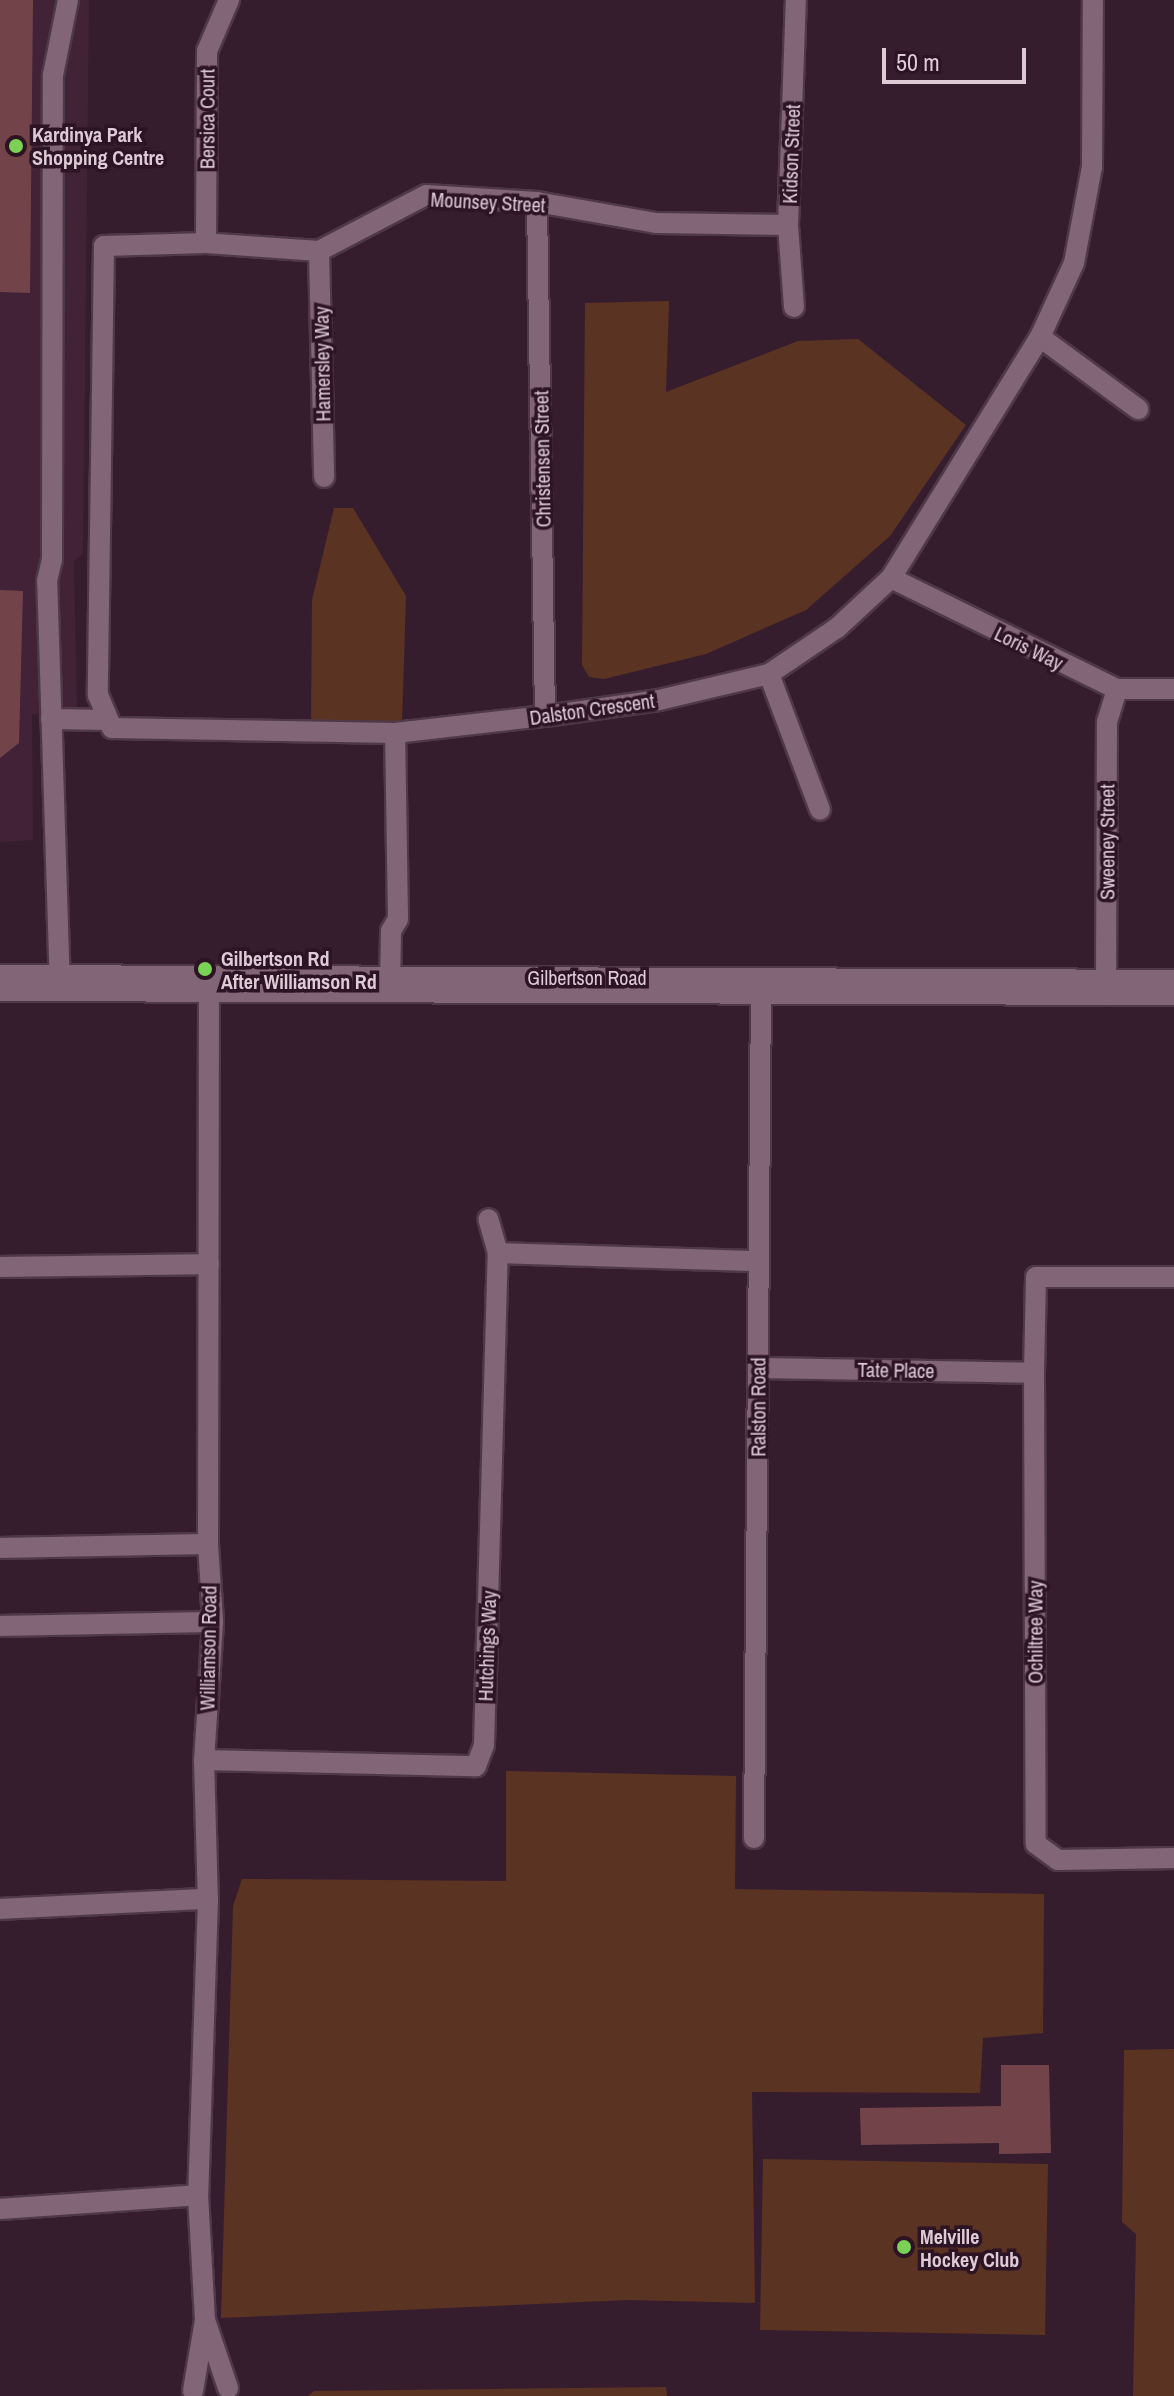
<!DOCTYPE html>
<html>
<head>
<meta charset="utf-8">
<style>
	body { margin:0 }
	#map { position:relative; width:1174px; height:2396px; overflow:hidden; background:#361d2e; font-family:"Archivo Narrow",sans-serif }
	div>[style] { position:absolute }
	.built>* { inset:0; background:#422237 }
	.green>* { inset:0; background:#5b3322 }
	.building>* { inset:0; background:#72444a }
	.roads { filter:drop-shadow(2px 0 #4f3948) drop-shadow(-2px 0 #4f3948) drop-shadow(0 2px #4f3948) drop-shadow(0 -2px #4f3948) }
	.minor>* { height:20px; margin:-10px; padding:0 10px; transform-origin:10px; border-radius:10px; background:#836578 }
	.dots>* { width:22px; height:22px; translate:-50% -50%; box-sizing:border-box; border:4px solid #2c1424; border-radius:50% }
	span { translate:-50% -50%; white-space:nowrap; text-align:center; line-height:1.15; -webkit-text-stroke:7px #2c1424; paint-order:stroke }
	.street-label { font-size:20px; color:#ddcbd6 }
	.poi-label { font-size:20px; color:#ddcbd6; font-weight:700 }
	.left { translate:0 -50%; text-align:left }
	.scale { position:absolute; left:882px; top:48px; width:144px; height:36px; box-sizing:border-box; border:4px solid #ddcbd6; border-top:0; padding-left:10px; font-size:24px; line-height:28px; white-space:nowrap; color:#ddcbd6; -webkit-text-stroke:6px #2c1424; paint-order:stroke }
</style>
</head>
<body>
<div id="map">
	<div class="built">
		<i style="clip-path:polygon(0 0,89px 0,83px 554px,74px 561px,77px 715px,32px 714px,33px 840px,0 842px)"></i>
	</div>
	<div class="green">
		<i style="clip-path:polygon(669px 301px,666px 392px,798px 341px,858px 339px,966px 425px,890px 536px,806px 610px,706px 654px,604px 679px,589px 677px,582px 665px,585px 303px)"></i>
		<i style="clip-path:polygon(334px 508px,353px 508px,406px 596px,402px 722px,311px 723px,312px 600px)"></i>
		<i style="clip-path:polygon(506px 1771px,736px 1776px,735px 1889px,1044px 1894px,1043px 2033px,983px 2038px,980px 2093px,752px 2092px,755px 2303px,629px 2300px,221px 2318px,233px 1906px,242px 1879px,506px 1881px)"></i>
		<i style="clip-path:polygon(1174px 2049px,1174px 2396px,1133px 2396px,1136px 2234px,1122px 2222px,1124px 2050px)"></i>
		<i style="clip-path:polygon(763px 2159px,1048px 2164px,1045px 2335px,760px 2330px)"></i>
		<i style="clip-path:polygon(666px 2387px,667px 2396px,308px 2396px,314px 2391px)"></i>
	</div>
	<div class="building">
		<i style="clip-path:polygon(0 0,33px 0,30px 293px,0 292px)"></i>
		<i style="clip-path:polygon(0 590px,23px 591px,19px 743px,0 758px)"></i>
		<i style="clip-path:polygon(1001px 2065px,1049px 2065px,1051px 2153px,999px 2154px,999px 2143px,861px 2145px,860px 2108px,1001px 2106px)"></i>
	</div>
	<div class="roads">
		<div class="minor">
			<i style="left:537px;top:202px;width:514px;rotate:89.11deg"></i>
			<i style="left:788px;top:225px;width:132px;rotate:-179.1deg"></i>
			<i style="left:656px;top:223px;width:121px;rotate:-170deg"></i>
			<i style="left:537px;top:202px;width:111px;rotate:-176.4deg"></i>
			<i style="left:426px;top:195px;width:121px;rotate:152.4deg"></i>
			<i style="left:319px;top:251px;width:113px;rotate:-176deg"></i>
			<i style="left:206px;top:243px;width:102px;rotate:178.3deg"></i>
			<i style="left:104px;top:246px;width:449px;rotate:90.8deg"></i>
			<i style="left:98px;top:695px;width:36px;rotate:67deg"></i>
			<i style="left:112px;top:728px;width:283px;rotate:1deg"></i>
			<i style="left:395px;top:733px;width:151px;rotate:-6.5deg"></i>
			<i style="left:545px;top:716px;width:115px;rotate:-8deg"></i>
			<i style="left:659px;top:700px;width:113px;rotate:-13.3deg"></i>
			<i style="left:769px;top:674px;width:82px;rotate:-34.1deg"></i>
			<i style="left:837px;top:628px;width:74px;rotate:-42.8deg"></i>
			<i style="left:891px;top:578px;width:283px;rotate:-58.3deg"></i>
			<i style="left:1040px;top:337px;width:81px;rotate:-65.3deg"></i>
			<i style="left:1074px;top:263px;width:98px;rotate:-79.4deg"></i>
			<i style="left:1092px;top:167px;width:167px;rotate:-89.7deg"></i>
			<i style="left:206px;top:243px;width:192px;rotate:-89.7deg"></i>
			<i style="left:207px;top:51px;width:56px;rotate:-66.7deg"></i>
			<i style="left:319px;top:251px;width:226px;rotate:88.7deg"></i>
			<i style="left:794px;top:307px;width:82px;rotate:-94.2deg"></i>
			<i style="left:788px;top:225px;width:225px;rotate:-88deg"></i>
			<i style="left:1040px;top:337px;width:122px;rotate:36.3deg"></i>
			<i style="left:891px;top:578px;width:252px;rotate:26.2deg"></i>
			<i style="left:1117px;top:689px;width:57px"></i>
			<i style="left:769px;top:674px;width:145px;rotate:69.4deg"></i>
			<i style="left:51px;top:719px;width:57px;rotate:1deg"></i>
			<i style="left:0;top:975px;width:1174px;rotate:0.24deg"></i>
			<i style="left:209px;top:976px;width:568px;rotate:90.1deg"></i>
			<i style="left:208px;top:1544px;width:78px;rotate:86.3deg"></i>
			<i style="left:213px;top:1622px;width:138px;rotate:93.7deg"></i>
			<i style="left:204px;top:1760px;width:139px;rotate:88.4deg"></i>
			<i style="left:208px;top:1899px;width:296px;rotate:91.9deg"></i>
			<i style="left:198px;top:2195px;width:125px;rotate:86.8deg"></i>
			<i style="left:205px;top:2320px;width:72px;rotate:71.3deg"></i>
			<i style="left:60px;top:989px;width:408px;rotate:-91.8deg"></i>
			<i style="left:47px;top:581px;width:22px;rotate:-77deg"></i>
			<i style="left:52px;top:560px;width:485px;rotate:-89.9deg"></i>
			<i style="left:53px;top:75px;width:76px;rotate:-78.7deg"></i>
			<i style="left:390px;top:989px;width:58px;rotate:-89deg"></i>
			<i style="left:391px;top:931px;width:14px;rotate:-60deg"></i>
			<i style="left:398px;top:919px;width:186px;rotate:-90.9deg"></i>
			<i style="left:0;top:991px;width:1174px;rotate:0.2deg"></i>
			<i style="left:1106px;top:992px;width:270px;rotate:-89.8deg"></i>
			<i style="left:1107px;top:722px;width:34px;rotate:-73deg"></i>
			<i style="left:498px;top:1253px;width:259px;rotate:1.8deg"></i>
			<i style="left:0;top:1267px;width:209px;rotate:-0.8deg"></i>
			<i style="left:1174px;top:1277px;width:138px;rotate:180deg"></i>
			<i style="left:1036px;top:1277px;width:96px;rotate:91.2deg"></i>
			<i style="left:1034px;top:1373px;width:471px;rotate:89.8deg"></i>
			<i style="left:1036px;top:1844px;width:27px;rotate:36deg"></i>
			<i style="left:1058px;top:1860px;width:116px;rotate:-1deg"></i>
			<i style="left:758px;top:1368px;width:276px;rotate:1deg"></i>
			<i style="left:0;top:1548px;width:208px;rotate:-1.1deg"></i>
			<i style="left:0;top:1626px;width:213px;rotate:-1.1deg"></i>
			<i style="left:204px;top:1760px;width:272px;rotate:1.3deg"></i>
			<i style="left:476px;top:1766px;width:22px;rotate:-69deg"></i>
			<i style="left:484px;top:1745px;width:492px;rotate:-88.4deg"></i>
			<i style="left:498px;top:1253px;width:35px;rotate:-106deg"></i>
			<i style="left:754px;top:1838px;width:857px;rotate:-89.53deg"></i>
			<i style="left:0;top:1909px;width:208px;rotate:-2.8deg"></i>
			<i style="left:0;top:2209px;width:198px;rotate:-4deg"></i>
			<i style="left:193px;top:2391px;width:72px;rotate:-80.4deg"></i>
		</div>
	</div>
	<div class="dots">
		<i style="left:16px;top:146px;background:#7bd155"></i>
		<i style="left:205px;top:969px;background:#7bd155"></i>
		<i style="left:904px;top:2247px;background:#7bd155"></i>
	</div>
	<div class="street-label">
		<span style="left:207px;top:119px;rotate:-90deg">Bersica Court</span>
		<span style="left:791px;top:154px;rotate:-88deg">Kidson Street</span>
		<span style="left:488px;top:202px;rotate:3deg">Mounsey Street</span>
		<span style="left:322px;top:364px;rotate:-91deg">Hamersley Way</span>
		<span style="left:542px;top:459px;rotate:-91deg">Christensen Street</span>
		<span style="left:1029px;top:648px;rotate:26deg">Loris Way</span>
		<span style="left:592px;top:709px;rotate:-8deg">Dalston Crescent</span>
		<span style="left:1107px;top:842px;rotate:-90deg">Sweeney Street</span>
		<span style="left:587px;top:977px">Gilbertson Road</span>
		<span style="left:896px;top:1370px;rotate:1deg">Tate Place</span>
		<span style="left:758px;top:1407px;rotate:-90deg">Ralston Road</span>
		<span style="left:1035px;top:1632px;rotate:-90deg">Ochiltree Way</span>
		<span style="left:487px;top:1646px;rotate:-88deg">Hutchings Way</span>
		<span style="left:208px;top:1648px;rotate:-89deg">Williamson Road</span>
	</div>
	<div class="poi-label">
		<span class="left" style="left:32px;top:146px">Kardinya Park<br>Shopping Centre</span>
		<span class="left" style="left:221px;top:970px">Gilbertson Rd<br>After Williamson Rd</span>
		<span class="left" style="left:920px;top:2248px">Melville<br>Hockey Club</span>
	</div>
	<div class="scale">50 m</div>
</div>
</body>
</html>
